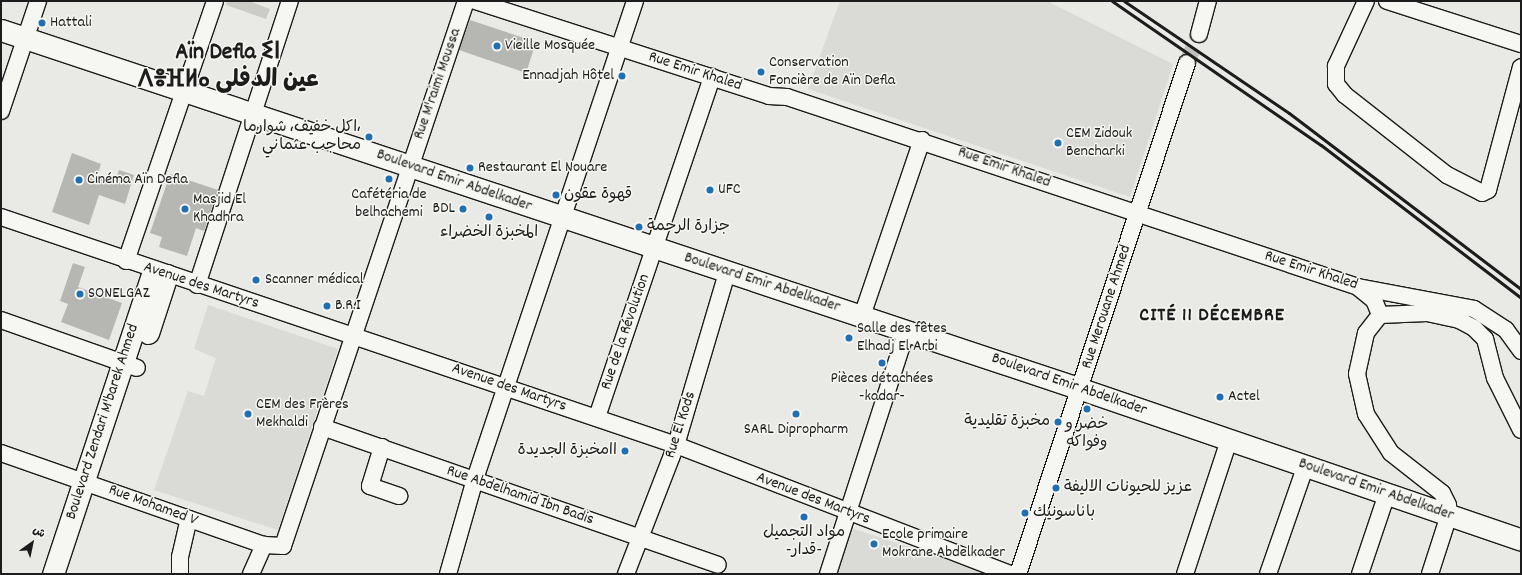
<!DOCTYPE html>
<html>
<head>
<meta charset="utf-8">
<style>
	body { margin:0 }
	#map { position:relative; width:1522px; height:575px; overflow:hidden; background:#e9e9e5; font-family:Dekko,"Playpen Sans Arabic","Noto Sans Tifinagh",sans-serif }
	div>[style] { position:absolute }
	.built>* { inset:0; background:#dadad6 }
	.green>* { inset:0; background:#cbcbc7 }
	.building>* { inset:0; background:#b6b6b3 }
	.minor-tunnel>* { height:16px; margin-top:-8px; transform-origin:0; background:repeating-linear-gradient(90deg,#c0c0bd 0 16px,transparent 0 24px) }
	.roads { filter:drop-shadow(1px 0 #1c1c1c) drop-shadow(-1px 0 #1c1c1c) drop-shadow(0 1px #1c1c1c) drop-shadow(0 -1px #1c1c1c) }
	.minor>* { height:16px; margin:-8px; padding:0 8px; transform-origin:8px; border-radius:8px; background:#f6f6f2 }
	.major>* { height:21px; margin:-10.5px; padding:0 10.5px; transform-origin:10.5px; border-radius:10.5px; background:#f6f6f2 }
	.rail>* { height:3px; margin:-1.5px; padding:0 1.5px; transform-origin:1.5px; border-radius:1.5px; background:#1c1c1c }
	.dots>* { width:11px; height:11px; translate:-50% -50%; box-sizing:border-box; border:2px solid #f6f6f2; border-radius:50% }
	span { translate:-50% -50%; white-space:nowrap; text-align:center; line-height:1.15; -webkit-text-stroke:3px #f6f6f2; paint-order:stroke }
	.poi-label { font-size:16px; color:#1c1c1c }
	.left { translate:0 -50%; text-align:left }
	.right { translate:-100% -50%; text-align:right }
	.street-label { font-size:16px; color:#1c1c1c }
	.district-label { font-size:20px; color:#1c1c1c; font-weight:700; letter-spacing:1px }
	.town-label { font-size:24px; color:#1c1c1c; font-weight:700 }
	.frame { position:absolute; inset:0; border:2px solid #1c1c1c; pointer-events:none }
	.north { position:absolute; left:12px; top:523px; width:40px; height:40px; -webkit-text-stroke:3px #f6f6f2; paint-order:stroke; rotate:33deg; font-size:11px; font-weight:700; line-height:16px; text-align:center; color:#1c1c1c }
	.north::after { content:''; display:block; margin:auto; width:14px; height:18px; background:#1c1c1c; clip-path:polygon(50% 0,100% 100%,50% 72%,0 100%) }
</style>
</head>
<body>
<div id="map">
	<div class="built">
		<i style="clip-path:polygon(840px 1px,1047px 1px,1173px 64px,1130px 197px,808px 89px)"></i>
		<i style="clip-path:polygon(208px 305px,338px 349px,278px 530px,154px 490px,188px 391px,204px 396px,216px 358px,194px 349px)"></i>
		<i style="clip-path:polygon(851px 528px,952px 561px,987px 574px,836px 574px)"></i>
	</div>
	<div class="green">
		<i style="clip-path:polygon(227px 1px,249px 1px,270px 9px,266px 19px,226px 5px)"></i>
	</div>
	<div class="building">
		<i style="clip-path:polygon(470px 20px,536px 42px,526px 73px,459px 50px)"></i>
		<i style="clip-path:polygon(72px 153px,101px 164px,97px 177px,115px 182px,119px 170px,134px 175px,125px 204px,99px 195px,89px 225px,52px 212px)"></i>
		<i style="clip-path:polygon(170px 174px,218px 190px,204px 231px,196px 228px,187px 256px,159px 247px,162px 237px,150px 233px)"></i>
		<i style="clip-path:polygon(73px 263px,85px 267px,78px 287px,122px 303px,109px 340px,61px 322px,68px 304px,60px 301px)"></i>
	</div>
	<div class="minor-tunnel">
		<i style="left:1187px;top:63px;width:31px;rotate:-68deg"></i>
	</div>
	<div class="roads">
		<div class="minor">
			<i style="left:475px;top:1px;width:309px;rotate:17.9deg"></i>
			<i style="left:769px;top:96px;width:18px;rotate:3deg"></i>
			<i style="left:787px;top:97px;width:602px;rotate:18.4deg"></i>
			<i style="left:1358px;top:287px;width:118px;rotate:10.7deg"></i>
			<i style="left:1474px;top:309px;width:38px;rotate:33deg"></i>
			<i style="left:1506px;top:330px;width:26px;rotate:54deg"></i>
			<i style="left:1366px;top:1px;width:72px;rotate:114.8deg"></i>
			<i style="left:1336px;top:66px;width:18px;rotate:90deg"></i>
			<i style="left:1336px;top:84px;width:14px;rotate:51deg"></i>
			<i style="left:1345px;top:95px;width:130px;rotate:38.1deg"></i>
			<i style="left:1447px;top:175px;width:39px;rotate:27deg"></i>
			<i style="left:1482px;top:193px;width:7px;rotate:-27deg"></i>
			<i style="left:1488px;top:190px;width:127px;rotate:-75deg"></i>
			<i style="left:1387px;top:1px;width:141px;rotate:17.8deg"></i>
			<i style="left:1199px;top:34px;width:34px;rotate:-75deg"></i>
			<i style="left:1px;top:111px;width:116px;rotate:-71.4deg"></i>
			<i style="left:1px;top:217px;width:712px;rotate:18.66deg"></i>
			<i style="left:676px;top:445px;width:359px;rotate:21.1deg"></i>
			<i style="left:126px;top:261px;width:275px;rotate:-71.1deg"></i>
			<i style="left:197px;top:285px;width:299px;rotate:-71.9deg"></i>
			<i style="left:1359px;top:288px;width:19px;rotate:39deg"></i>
			<i style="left:1374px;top:300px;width:16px;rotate:68deg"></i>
			<i style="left:1380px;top:315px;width:23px;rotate:128deg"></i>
			<i style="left:1366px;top:333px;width:42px;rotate:102.4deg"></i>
			<i style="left:1357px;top:374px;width:41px;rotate:77.3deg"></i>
			<i style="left:1366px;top:414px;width:46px;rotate:57.3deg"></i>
			<i style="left:1391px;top:453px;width:65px;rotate:38.1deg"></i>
			<i style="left:1442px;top:493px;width:13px;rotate:63deg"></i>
			<i style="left:1448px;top:505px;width:10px;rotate:84deg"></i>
			<i style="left:1449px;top:515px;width:62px;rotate:107.9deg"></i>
			<i style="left:1380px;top:315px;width:47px;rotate:-2.4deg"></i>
			<i style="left:1427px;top:313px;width:33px;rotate:12deg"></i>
			<i style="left:1459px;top:320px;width:17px;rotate:28deg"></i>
			<i style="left:1474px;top:328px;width:16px;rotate:45deg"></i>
			<i style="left:1485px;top:339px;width:40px;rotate:75.6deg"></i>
			<i style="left:1495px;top:378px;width:58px;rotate:63.4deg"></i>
			<i style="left:862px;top:316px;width:186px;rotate:-71.2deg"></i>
			<i style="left:1px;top:320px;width:144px;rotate:19.4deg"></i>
			<i style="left:597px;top:417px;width:359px;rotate:-71.3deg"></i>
			<i style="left:322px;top:427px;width:419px;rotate:19.2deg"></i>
			<i style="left:382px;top:447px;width:41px;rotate:107.1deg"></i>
			<i style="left:370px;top:486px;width:31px;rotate:19deg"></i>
			<i style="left:1px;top:453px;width:279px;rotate:19.3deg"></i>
			<i style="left:264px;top:545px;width:19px;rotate:3deg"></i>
			<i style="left:283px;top:546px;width:575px;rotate:-71.44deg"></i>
			<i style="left:180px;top:574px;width:17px;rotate:-90deg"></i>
			<i style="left:180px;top:557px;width:39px;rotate:-77deg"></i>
			<i style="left:251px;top:574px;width:32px;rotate:-66deg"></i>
			<i style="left:448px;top:574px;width:99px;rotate:-74.1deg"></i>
			<i style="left:475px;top:479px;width:504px;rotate:-71.49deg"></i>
			<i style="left:626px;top:574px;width:138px;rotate:-68.8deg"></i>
			<i style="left:676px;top:445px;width:179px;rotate:-73.5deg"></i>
			<i style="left:828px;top:574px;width:256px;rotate:-72.1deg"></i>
			<i style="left:1018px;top:574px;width:538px;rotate:-71.7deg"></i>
			<i style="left:1185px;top:574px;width:141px;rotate:-71.8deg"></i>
			<i style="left:1268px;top:574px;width:115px;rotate:-70.8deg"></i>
			<i style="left:1360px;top:574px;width:84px;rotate:-71.4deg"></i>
		</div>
		<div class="major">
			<i style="left:1px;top:30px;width:1138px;rotate:18.39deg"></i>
			<i style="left:1081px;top:389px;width:465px;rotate:18.9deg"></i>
			<i style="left:148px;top:333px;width:61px;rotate:-71.9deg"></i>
			<i style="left:53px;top:574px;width:319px;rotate:-71.7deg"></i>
		</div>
	</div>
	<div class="rail">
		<i style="left:1112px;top:1px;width:254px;rotate:34.6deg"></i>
		<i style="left:1321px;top:145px;width:252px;rotate:37.4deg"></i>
		<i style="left:1124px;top:1px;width:199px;rotate:34.2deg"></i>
		<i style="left:1289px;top:113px;width:291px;rotate:37.2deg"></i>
	</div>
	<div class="dots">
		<i style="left:42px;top:23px;background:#1f6fb2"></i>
		<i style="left:497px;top:46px;background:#1f6fb2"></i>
		<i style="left:761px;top:72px;background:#1f6fb2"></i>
		<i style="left:622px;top:76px;background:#1f6fb2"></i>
		<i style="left:369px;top:137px;background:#1f6fb2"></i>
		<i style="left:1058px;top:143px;background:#1f6fb2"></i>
		<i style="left:470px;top:168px;background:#1f6fb2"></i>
		<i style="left:389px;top:179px;background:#1f6fb2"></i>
		<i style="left:79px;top:180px;background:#1f6fb2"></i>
		<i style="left:710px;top:190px;background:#1f6fb2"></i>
		<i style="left:556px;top:195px;background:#1f6fb2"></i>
		<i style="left:185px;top:209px;background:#1f6fb2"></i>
		<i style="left:463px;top:209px;background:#1f6fb2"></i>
		<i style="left:489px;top:217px;background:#1f6fb2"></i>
		<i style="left:639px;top:227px;background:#1f6fb2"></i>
		<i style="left:256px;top:280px;background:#1f6fb2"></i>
		<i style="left:80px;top:294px;background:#1f6fb2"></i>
		<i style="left:327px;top:306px;background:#1f6fb2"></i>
		<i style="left:849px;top:338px;background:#1f6fb2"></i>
		<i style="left:882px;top:363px;background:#1f6fb2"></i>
		<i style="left:1220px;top:397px;background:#1f6fb2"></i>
		<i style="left:1087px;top:409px;background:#1f6fb2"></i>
		<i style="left:248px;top:414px;background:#1f6fb2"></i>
		<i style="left:796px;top:414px;background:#1f6fb2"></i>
		<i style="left:1058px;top:422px;background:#1f6fb2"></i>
		<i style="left:625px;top:451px;background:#1f6fb2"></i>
		<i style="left:1056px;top:488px;background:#1f6fb2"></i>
		<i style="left:1025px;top:513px;background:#1f6fb2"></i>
		<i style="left:804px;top:517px;background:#1f6fb2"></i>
		<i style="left:874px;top:544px;background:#1f6fb2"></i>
	</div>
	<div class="poi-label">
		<span class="left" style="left:50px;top:23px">Hattali</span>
		<span class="left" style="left:505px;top:46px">Vieille Mosquée</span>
		<span class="left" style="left:769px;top:72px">Conservation<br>Foncière de Aïn Defla</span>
		<span class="right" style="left:614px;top:76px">Ennadjah Hôtel</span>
		<span class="right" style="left:361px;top:137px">اكل خفيف، شوارما،<br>محاجب عثماني</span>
		<span class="left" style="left:1066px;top:143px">CEM Zidouk<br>Bencharki</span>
		<span class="left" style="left:478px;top:168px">Restaurant El Nouare</span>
		<span class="left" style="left:87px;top:180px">Cinéma Aïn Defla</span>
		<span class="left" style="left:718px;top:190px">UFC</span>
		<span style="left:389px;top:204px">Cafétéria de<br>belhachemi</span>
		<span class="left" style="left:564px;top:195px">قهوة عقون</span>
		<span class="left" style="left:193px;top:209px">Masjid El<br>Khadhra</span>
		<span class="right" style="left:455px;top:209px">BDL</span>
		<span class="left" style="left:647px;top:227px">جزارة الرحمة</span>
		<span style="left:489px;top:233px">المخبزة الخضراء</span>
		<span class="left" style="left:265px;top:280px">Scanner médical</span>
		<span class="left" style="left:88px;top:294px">SONELGAZ</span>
		<span class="left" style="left:335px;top:306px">B.R.I</span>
		<span class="left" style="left:857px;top:338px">Salle des fêtes<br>Elhadj El Arbi</span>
		<span style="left:882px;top:388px">Pièces détachées<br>-kadar-</span>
		<span class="left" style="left:1228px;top:397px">Actel</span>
		<span class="left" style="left:256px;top:414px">CEM des Frères<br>Mekhaldi</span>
		<span class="right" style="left:1050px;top:422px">مخبزة تقليدية</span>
		<span style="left:1087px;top:434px">خضر و<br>وفواكه</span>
		<span style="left:796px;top:430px">SARL Dipropharm</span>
		<span class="right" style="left:617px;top:451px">اامخبزة الجديدة</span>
		<span class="left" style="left:1064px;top:488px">عزيز للحيونات الاليفة</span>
		<span class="left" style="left:1033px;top:513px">باناسونيك</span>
		<span style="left:804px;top:542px">مواد التجميل<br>-قدار-</span>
		<span class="left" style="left:882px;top:544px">Ecole primaire<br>Mokrane Abdelkader</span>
	</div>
	<div class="street-label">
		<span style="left:695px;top:72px;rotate:18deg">Rue Emir Khaled</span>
		<span style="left:438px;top:84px;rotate:-71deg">Rue M'raimi Moussa</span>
		<span style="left:1004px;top:168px;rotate:19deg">Rue Emir Khaled</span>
		<span style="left:454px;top:181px;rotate:19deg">Boulevard Emir Abdelkader</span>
		<span style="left:1311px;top:271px;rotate:18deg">Rue Emir Khaled</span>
		<span style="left:762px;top:283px;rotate:18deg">Boulevard Emir Abdelkader</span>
		<span style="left:201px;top:286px;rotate:18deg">Avenue des Martyrs</span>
		<span style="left:1107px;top:307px;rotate:-72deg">Rue Merouane Ahmed</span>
		<span style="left:626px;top:332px;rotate:-71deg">Rue de la Révolution</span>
		<span style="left:1069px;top:385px;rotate:19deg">Boulevard Emir Abdelkader</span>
		<span style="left:509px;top:388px;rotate:19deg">Avenue des Martyrs</span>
		<span style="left:103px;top:422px;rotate:-72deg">Boulevard Zendari M'barek Ahmed</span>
		<span style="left:681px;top:425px;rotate:-72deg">Rue El Kods</span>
		<span style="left:1376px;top:490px;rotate:19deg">Boulevard Emir Abdelkader</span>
		<span style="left:520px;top:496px;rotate:19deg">Rue Abdelhamid Ibn Badis</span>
		<span style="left:813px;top:499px;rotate:21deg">Avenue des Martyrs</span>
		<span style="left:153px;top:506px;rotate:20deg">Rue Mohamed V</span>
	</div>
	<div class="district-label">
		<span style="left:1212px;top:316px">CITÉ 11 DÉCEMBRE</span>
	</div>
	<div class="town-label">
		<span style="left:228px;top:68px">Aïn Defla ⵉⵏ<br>ⴷⴻⴼⵍⴰ عين الدفلى</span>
	</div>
	<div class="frame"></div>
	<div class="north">ش</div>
</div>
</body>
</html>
